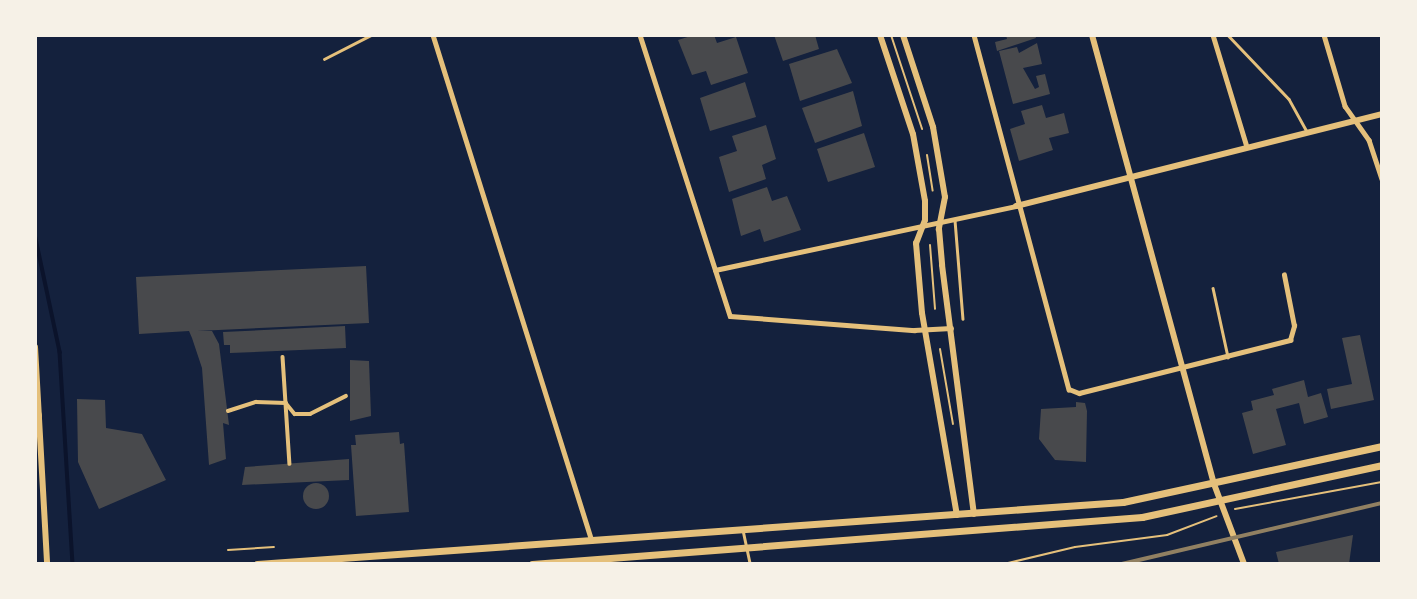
<!DOCTYPE html>
<html>
<head>
<meta charset="utf-8">
<style>
	body { margin:0 }
	#map { position:relative; width:1417px; height:599px; overflow:hidden; background:#14213d; font-family:Raleway,sans-serif }
	div>[style] { position:absolute }
	.stream>* { height:3.5px; margin:-1.75px; padding:0 1.75px; transform-origin:1.75px; border-radius:1.75px; background:#0b132b }
	.building>* { inset:0; background:#48494c }
	.round { border-radius:50% }
	.path>* { height:2px; margin:-1px; padding:0 1px; transform-origin:1px; border-radius:1px; background:#e5c07b }
	.service>* { height:2.5px; margin:-1.25px; padding:0 1.25px; transform-origin:1.25px; border-radius:1.25px; background:#e5c07b }
	.pedestrian>* { height:3.5px; margin:-1.75px; padding:0 1.75px; transform-origin:1.75px; border-radius:1.75px; background:#e5c07b }
	.minor>* { height:4.5px; margin:-2.25px; padding:0 2.25px; transform-origin:2.25px; border-radius:2.25px; background:#e5c07b }
	.tertiary>* { height:6px; margin:-3px; padding:0 3px; transform-origin:3px; border-radius:3px; background:#e5c07b }
	.primary>* { height:7px; margin:-3.5px; padding:0 3.5px; transform-origin:3.5px; border-radius:3.5px; background:#e5c07b }
	.trunk>* { height:8px; margin:-4px; padding:0 4px; transform-origin:4px; border-radius:4px; background:#e5c07b }
	.rail>* { height:3.5px; margin:-1.75px; padding:0 1.75px; transform-origin:1.75px; border-radius:1.75px; background:#918062 }
	span { translate:-50% -50%; white-space:nowrap; text-align:center; line-height:1.15; -webkit-text-stroke:6px #f6f1e7; paint-order:stroke }
	.frame { position:absolute; inset:0; border:37px solid #f6f1e7; pointer-events:none }
</style>
</head>
<body>
<div id="map">
	<div class="stream">
		<i style="left:35px;top:234px;width:121px;rotate:78deg"></i>
		<i style="left:60px;top:352px;width:212px;rotate:86.5deg"></i>
	</div>
	<div class="building">
		<i style="clip-path:polygon(694px 35px,714px 35px,717px 43px,736px 37px,748px 73px,711px 85px,706px 71px,692px 75px,678px 40px)"></i>
		<i style="clip-path:polygon(774px 35px,815px 35px,819px 49px,783px 61px)"></i>
		<i style="clip-path:polygon(1006px 35px,1035px 35px,1036px 38px,997px 51px,995px 42px,1007px 39px)"></i>
		<i style="clip-path:polygon(1037px 43px,1042px 64px,1023px 68px,1035px 89px,1039px 87px,1036px 76px,1045px 74px,1050px 94px,1013px 104px,999px 51px,1017px 47px,1019px 53px)"></i>
		<i style="clip-path:polygon(837px 49px,852px 83px,800px 101px,789px 64px)"></i>
		<i style="clip-path:polygon(745px 82px,756px 117px,710px 131px,700px 98px)"></i>
		<i style="clip-path:polygon(853px 91px,862px 126px,815px 143px,802px 108px)"></i>
		<i style="clip-path:polygon(1042px 105px,1046px 118px,1064px 113px,1069px 133px,1049px 138px,1053px 150px,1019px 161px,1010px 129px,1025px 124px,1021px 111px)"></i>
		<i style="clip-path:polygon(766px 125px,776px 159px,762px 165px,766px 179px,729px 192px,719px 157px,737px 151px,732px 136px)"></i>
		<i style="clip-path:polygon(864px 133px,875px 167px,828px 182px,817px 149px)"></i>
		<i style="clip-path:polygon(767px 187px,772px 201px,787px 196px,801px 230px,764px 242px,760px 229px,741px 236px,732px 199px)"></i>
		<i style="clip-path:polygon(366px 266px,369px 323px,197px 331px,212px 331px,219px 344px,229px 425px,223px 423px,226px 459px,209px 465px,202px 368px,192px 338px,189px 331px,139px 334px,136px 277px)"></i>
		<i style="clip-path:polygon(345px 326px,346px 348px,230px 353px,230px 345px,224px 345px,223px 332px)"></i>
		<i style="clip-path:polygon(1360px 335px,1374px 400px,1331px 409px,1327px 389px,1352px 384px,1342px 338px)"></i>
		<i style="clip-path:polygon(350px 360px,369px 361px,371px 416px,350px 421px)"></i>
		<i style="clip-path:polygon(1304px 380px,1308px 397px,1321px 393px,1328px 417px,1304px 424px,1299px 403px,1276px 409px,1286px 445px,1253px 454px,1242px 413px,1253px 410px,1251px 401px,1274px 395px,1272px 389px)"></i>
		<i style="clip-path:polygon(77px 399px,105px 400px,106px 428px,142px 434px,166px 480px,99px 509px,78px 462px)"></i>
		<i style="clip-path:polygon(1076px 402px,1085px 403px,1087px 411px,1086px 462px,1055px 460px,1039px 439px,1041px 409px,1076px 407px)"></i>
		<i style="clip-path:polygon(399px 432px,400px 444px,404px 443px,409px 512px,356px 516px,351px 445px,356px 445px,355px 435px)"></i>
		<i style="clip-path:polygon(349px 459px,349px 480px,242px 485px,245px 467px)"></i>
		<i class="round" style="left:303px;top:483px;width:26px;height:26px"></i>
		<i style="clip-path:polygon(1353px 535px,1349px 564px,1279px 564px,1276px 552px)"></i>
	</div>
	<div class="path">
		<i style="left:891px;top:35px;width:99px;rotate:71.7deg"></i>
		<i style="left:927px;top:155px;width:36px;rotate:81deg"></i>
		<i style="left:930px;top:245px;width:64px;rotate:85.5deg"></i>
		<i style="left:940px;top:349px;width:76px;rotate:80.2deg"></i>
		<i style="left:1235px;top:509px;width:149px;rotate:-10.4deg"></i>
		<i style="left:228px;top:550px;width:46px;rotate:-3.7deg"></i>
		<i style="left:1004px;top:564px;width:73px;rotate:-13.5deg"></i>
		<i style="left:1075px;top:547px;width:93px;rotate:-7.4deg"></i>
		<i style="left:1167px;top:535px;width:53px;rotate:-20.8deg"></i>
	</div>
	<div class="service">
		<i style="left:1228px;top:35px;width:88px;rotate:46.4deg"></i>
		<i style="left:1289px;top:99px;width:37px;rotate:61deg"></i>
		<i style="left:324px;top:59px;width:53px;rotate:-27.1deg"></i>
		<i style="left:955px;top:220px;width:99px;rotate:85.4deg"></i>
		<i style="left:1213px;top:288px;width:71px;rotate:77.7deg"></i>
		<i style="left:743px;top:530px;width:35px;rotate:78deg"></i>
	</div>
	<div class="pedestrian">
		<i style="left:283px;top:357px;width:107px;rotate:86.3deg"></i>
		<i style="left:228px;top:411px;width:29px;rotate:-18deg"></i>
		<i style="left:256px;top:402px;width:30px;rotate:2deg"></i>
		<i style="left:286px;top:403px;width:14px;rotate:51deg"></i>
		<i style="left:295px;top:414px;width:15px"></i>
		<i style="left:310px;top:414px;width:40px;rotate:-26.6deg"></i>
	</div>
	<div class="minor">
		<i style="left:433px;top:35px;width:530px;rotate:72.56deg"></i>
		<i style="left:640px;top:35px;width:295px;rotate:72.2deg"></i>
		<i style="left:730px;top:316px;width:185px;rotate:4.4deg"></i>
		<i style="left:914px;top:330px;width:37px;rotate:-3deg"></i>
		<i style="left:974px;top:35px;width:367px;rotate:75deg"></i>
		<i style="left:1069px;top:389px;width:11px;rotate:22deg"></i>
		<i style="left:1079px;top:393px;width:218px;rotate:-14.1deg"></i>
		<i style="left:1290px;top:340px;width:15px;rotate:-74deg"></i>
		<i style="left:1294px;top:326px;width:52px;rotate:-101.1deg"></i>
		<i style="left:1213px;top:35px;width:117px;rotate:73.1deg"></i>
		<i style="left:1324px;top:35px;width:74px;rotate:73.5deg"></i>
		<i style="left:1345px;top:106px;width:42px;rotate:54.8deg"></i>
		<i style="left:1369px;top:140px;width:41px;rotate:71.6deg"></i>
		<i style="left:715px;top:270px;width:308px;rotate:-12deg"></i>
	</div>
	<div class="tertiary">
		<i style="left:880px;top:35px;width:104px;rotate:71.6deg"></i>
		<i style="left:913px;top:134px;width:68px;rotate:79.8deg"></i>
		<i style="left:925px;top:201px;width:19px;rotate:90deg"></i>
		<i style="left:925px;top:220px;width:25px;rotate:111deg"></i>
		<i style="left:916px;top:243px;width:70px;rotate:85.1deg"></i>
		<i style="left:922px;top:313px;width:205px;rotate:80.2deg"></i>
		<i style="left:903px;top:35px;width:97px;rotate:71.9deg"></i>
		<i style="left:933px;top:127px;width:71px;rotate:80.3deg"></i>
		<i style="left:945px;top:197px;width:33px;rotate:101deg"></i>
		<i style="left:939px;top:229px;width:36px;rotate:85deg"></i>
		<i style="left:942px;top:265px;width:251px;rotate:82.7deg"></i>
		<i style="left:1092px;top:35px;width:465px;rotate:74.8deg"></i>
		<i style="left:1214px;top:484px;width:85px;rotate:69.4deg"></i>
		<i style="left:1016px;top:206px;width:377px;rotate:-14.1deg"></i>
		<i style="left:35px;top:347px;width:217px;rotate:86.8deg"></i>
	</div>
	<div class="primary">
		<i style="left:257px;top:564px;width:868px;rotate:-4.1deg"></i>
		<i style="left:1123px;top:502px;width:265px;rotate:-12.2deg"></i>
		<i style="left:532px;top:564px;width:612px;rotate:-4.41deg"></i>
		<i style="left:1142px;top:517px;width:246px;rotate:-12.2deg"></i>
	</div>
	<div class="trunk">
		<i style="left:35px;top:406px;width:10px;rotate:73deg"></i>
	</div>
	<div class="rail">
		<i style="left:1122px;top:564px;width:267px;rotate:-13.2deg"></i>
	</div>
	<div class="frame"></div>
</div>
</body>
</html>
